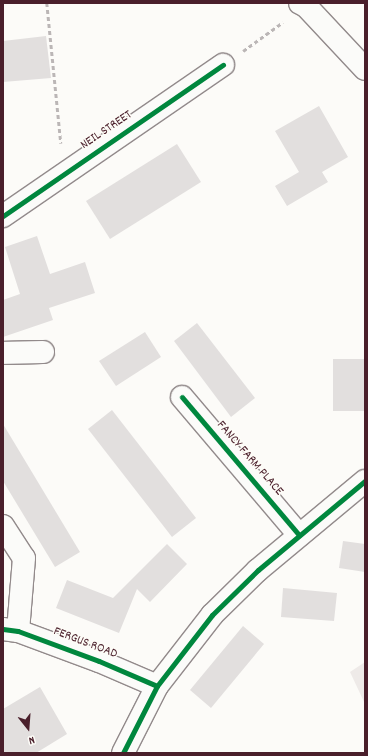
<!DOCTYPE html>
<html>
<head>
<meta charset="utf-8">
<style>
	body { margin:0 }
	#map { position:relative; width:368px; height:756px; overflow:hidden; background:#fcfbf8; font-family:Dekko,sans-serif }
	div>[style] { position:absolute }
	.green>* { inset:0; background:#eeeae8 }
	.building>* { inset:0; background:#e2dfde }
	.path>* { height:2.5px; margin-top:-1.25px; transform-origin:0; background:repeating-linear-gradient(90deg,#bbb6b6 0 4px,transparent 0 7px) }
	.roads { filter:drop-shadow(1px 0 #928a8b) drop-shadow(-1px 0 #928a8b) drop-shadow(0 1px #928a8b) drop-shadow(0 -1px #928a8b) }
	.street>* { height:22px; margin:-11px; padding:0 11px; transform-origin:11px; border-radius:11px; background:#fbfbf9 }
	.secondary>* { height:22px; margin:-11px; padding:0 11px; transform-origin:11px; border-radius:11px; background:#fbfbf9 }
	.cycleway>* { height:5px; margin:-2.5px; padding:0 2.5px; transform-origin:2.5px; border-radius:2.5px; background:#00873e }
	span { translate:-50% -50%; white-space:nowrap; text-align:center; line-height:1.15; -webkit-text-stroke:3px #fdfcf7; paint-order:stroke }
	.street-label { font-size:13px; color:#4a1f2b }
	.frame { position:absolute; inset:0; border:4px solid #4a1f2b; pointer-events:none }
	.north { position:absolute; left:8px; top:708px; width:40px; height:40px; -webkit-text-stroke:3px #fdfcf7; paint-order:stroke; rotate:163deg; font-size:11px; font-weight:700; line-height:16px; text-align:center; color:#4a1f2b }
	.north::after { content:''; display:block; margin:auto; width:14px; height:18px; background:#4a1f2b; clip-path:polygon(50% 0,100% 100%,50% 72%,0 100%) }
</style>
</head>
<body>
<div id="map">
	<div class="green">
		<i style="clip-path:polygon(365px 662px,365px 704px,350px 672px)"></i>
	</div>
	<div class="building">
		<i style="clip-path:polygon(46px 36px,51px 78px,3px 82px,3px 41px)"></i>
		<i style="clip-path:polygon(319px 106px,348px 157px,322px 172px,328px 182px,287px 206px,275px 186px,299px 172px,275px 131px)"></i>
		<i style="clip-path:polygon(177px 144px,201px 182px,110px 239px,86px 201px)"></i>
		<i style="clip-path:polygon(37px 236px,50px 274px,85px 262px,95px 293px,49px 308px,53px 320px,3px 337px,3px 300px,20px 294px,5px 247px)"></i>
		<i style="clip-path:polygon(197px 323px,255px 398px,231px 417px,174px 341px)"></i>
		<i style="clip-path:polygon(145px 332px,161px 357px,116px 386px,99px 361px)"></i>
		<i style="clip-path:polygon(333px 359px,364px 359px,364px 411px,333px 411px)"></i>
		<i style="clip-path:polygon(112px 410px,196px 518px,172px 537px,88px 429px)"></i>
		<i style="clip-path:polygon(3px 424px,80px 552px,55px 567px,3px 481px)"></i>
		<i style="clip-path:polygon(343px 541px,365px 544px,365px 572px,339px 568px)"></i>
		<i style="clip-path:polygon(167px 544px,187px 564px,150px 602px,137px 589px,119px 633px,56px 608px,67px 580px,113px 598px)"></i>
		<i style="clip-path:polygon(283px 588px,337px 593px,334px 621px,281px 617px)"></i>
		<i style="clip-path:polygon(243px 626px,264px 644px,211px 708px,190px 690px)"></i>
		<i style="clip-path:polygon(40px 687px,67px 734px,36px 753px,3px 753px,3px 709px)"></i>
	</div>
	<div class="path">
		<i style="left:47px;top:3px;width:141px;rotate:84.3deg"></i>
		<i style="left:243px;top:51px;width:49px;rotate:-35.9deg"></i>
	</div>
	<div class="roads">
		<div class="street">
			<i style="left:3px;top:216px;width:267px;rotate:-34.5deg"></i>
			<i style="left:3px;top:353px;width:40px;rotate:-1.4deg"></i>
			<i style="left:182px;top:397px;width:181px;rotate:49.7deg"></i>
			<i style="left:3px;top:526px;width:38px;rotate:57deg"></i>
			<i style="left:24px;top:558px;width:73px;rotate:94.7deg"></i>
			<i style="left:3px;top:629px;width:15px;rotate:8deg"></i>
			<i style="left:18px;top:631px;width:86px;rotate:20.3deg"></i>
			<i style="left:99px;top:661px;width:63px;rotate:23.3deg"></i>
			<i style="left:123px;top:753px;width:75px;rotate:-63.1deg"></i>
			<i style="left:157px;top:686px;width:90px;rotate:-52.2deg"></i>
			<i style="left:212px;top:615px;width:64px;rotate:-44.4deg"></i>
			<i style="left:258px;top:570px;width:139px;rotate:-39.8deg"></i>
		</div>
		<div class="secondary">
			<i style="left:300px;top:3px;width:7px;rotate:27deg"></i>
			<i style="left:306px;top:6px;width:86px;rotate:46.9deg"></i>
		</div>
	</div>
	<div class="cycleway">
		<i style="left:3px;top:216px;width:267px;rotate:-34.5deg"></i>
		<i style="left:182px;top:397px;width:181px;rotate:49.7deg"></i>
		<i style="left:3px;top:629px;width:15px;rotate:8deg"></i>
		<i style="left:18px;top:631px;width:86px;rotate:20.3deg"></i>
		<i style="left:99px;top:661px;width:63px;rotate:23.3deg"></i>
		<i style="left:123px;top:753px;width:75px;rotate:-63.1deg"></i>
		<i style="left:157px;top:686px;width:90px;rotate:-52.2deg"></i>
		<i style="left:212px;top:615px;width:64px;rotate:-44.4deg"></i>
		<i style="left:258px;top:570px;width:139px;rotate:-39.8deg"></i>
	</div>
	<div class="street-label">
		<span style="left:107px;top:131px;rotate:-34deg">NEIL STREET</span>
		<span style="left:249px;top:459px;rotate:49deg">FANCY FARM PLACE</span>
		<span style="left:85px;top:644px;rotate:21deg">FERGUS ROAD</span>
	</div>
	<div class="frame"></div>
	<div class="north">N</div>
</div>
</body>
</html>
